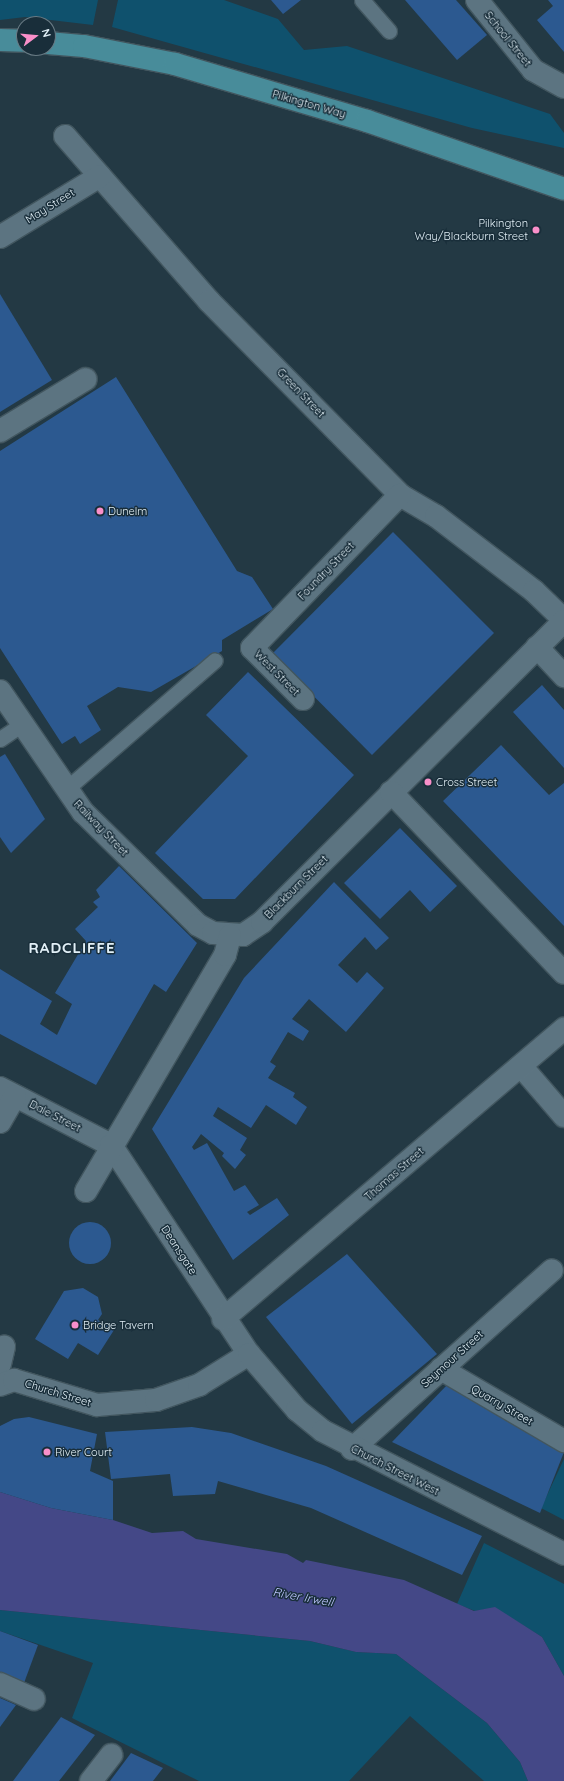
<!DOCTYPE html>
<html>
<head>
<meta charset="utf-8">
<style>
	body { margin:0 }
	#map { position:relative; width:564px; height:1781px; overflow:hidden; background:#233944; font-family:Quicksand,sans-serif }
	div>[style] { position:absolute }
	.green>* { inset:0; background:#0f516d }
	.water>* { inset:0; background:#444887 }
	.building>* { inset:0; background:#2c5990 }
	.round { border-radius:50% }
	.roads { filter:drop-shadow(1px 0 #42565f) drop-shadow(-1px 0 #42565f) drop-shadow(0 1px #42565f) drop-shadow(0 -1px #42565f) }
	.lane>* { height:15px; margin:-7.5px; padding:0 7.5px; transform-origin:7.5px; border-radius:7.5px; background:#5c7481 }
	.street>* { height:22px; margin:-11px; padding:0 11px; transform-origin:11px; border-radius:11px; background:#5c7481 }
	.secondary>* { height:22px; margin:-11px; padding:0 11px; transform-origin:11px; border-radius:11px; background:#5c7481 }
	.primary>* { height:22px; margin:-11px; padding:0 11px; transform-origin:11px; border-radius:11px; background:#488c9a }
	.dots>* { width:11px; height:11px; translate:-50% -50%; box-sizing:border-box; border:2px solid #192e3a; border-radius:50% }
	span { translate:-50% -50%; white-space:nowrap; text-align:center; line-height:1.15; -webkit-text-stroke:3px #192e3a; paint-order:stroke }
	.street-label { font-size:11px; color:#e1eff6 }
	.poi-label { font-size:11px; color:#e1eff6 }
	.right { translate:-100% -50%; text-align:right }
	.left { translate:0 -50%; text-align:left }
	.water-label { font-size:12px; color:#bdc5fe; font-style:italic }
	.district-label { font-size:15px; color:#e1eff6; font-weight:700; letter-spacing:1px }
	.north { position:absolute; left:16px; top:16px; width:40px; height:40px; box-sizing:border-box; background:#192e3a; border:1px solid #697b85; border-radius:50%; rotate:74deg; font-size:11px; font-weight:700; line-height:16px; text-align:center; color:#e1eff6 }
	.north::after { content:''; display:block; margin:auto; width:14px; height:18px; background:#f98fc9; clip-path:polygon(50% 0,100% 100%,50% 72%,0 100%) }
</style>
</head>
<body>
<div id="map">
	<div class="green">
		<i style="clip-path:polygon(0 0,98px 0,93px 25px,25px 17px,0 20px)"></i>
		<i style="clip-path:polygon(118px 0,224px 0,278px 19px,304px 50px,347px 46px,550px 114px,564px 133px,564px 148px,472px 128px,112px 27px)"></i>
		<i style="clip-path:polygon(564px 1459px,564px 1520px,541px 1508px)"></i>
		<i style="clip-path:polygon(484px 1543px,564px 1584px,564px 1676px,542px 1637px,495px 1608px,475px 1611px,457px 1604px)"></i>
		<i style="clip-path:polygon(0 1610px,310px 1641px,356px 1652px,396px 1654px,487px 1723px,520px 1762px,528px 1781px,484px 1781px,410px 1716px,349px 1781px,199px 1781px,72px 1718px,93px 1663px,0 1631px)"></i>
	</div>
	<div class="water">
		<i style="clip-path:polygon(0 1492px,51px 1508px,113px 1520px,152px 1533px,183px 1531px,196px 1539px,287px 1554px,303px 1563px,306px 1560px,404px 1580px,474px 1611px,495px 1607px,542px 1637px,564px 1676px,564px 1781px,528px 1781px,520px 1762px,487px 1723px,396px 1654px,356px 1652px,310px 1641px,0 1610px)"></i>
	</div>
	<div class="building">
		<i style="clip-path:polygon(271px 0,301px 0,283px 14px)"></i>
		<i style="clip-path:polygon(405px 0,456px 0,487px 35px,457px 60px)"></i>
		<i style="clip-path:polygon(548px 0,564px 0,564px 52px,537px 20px,553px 6px)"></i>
		<i style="clip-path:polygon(0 294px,52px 380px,0 412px)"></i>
		<i style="clip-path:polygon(116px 377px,237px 571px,252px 577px,273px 609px,222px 640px,222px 651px,151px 692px,118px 687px,87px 706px,101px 730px,80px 744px,75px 736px,62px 744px,0 648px,0 451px)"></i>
		<i style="clip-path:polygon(393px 532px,494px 633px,372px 755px,272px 654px)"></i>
		<i style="clip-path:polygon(248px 672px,354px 775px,235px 899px,203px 899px,155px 853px,248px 756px,206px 715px)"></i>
		<i style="clip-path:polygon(542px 685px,564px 710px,564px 768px,513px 712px)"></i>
		<i style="clip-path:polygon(501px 745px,549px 795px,564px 783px,564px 926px,443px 801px)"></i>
		<i style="clip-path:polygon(5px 754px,45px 819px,11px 853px,0 837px,0 757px)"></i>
		<i style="clip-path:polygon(400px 828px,457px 886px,430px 912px,410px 890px,380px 919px,344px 883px)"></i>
		<i style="clip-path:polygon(119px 866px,197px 943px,166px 992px,154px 984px,96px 1085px,0 1034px,0 969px,52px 1001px,40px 1024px,57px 1035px,72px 1004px,55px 993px,86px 941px,75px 929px,98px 907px,93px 902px,100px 897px,96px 890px)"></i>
		<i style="clip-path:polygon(334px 882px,389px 938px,376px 950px,365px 937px,338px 965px,357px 983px,367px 972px,384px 988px,346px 1032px,309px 999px,292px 1019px,309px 1031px,303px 1041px,288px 1032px,270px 1062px,276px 1066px,268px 1078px,295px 1093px,293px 1097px,307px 1107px,296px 1125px,266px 1105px,251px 1128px,218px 1107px,213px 1116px,247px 1138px,240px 1150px,246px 1155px,235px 1169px,222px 1156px,224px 1153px,201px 1134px,192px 1147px,194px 1150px,207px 1143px,234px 1191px,245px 1185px,259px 1205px,247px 1212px,250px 1215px,277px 1198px,289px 1215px,233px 1260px,152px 1129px,244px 978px)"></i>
		<i class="round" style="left:69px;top:1222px;width:42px;height:42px"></i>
		<i style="clip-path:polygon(347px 1254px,437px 1354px,352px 1424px,266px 1317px)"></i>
		<i style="clip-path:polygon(83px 1288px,98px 1297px,102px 1314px,98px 1320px,114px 1330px,98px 1355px,78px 1343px,68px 1359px,35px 1339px,64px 1291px)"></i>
		<i style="clip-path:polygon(448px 1384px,564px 1452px,540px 1513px,392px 1442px)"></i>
		<i style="clip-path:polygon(29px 1417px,97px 1434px,90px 1471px,113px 1481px,113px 1520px,51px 1508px,0 1492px,0 1426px,14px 1419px)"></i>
		<i style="clip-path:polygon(192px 1427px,231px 1433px,326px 1466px,482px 1536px,462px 1575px,311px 1508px,218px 1481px,215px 1494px,173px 1496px,170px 1474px,111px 1479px,105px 1432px)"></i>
		<i style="clip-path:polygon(0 1631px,38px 1645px,24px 1683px,0 1674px)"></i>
		<i style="clip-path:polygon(0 1698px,16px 1705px,0 1727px)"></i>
		<i style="clip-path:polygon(61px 1717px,95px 1735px,59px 1781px,13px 1781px)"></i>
		<i style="clip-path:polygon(131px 1753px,163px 1768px,153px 1781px,110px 1781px)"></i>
	</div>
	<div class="roads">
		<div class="lane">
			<i style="left:362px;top:0;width:41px;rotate:48.9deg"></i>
			<i style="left:0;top:739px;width:27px;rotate:-34deg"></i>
			<i style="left:65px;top:790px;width:198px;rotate:-40.9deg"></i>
		</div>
		<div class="street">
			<i style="left:477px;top:0;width:90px;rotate:51.3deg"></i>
			<i style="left:533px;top:70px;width:35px;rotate:29deg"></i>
			<i style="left:65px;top:136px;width:219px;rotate:48.9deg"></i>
			<i style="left:209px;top:301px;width:272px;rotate:45.4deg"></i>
			<i style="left:400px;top:495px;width:42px;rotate:30.3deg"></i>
			<i style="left:436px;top:516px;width:123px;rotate:37.4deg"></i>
			<i style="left:534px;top:591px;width:42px;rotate:44deg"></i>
			<i style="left:0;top:237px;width:117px;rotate:-31.4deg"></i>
			<i style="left:0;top:431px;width:100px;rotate:-31.2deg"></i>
			<i style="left:537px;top:647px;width:40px;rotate:47deg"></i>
			<i style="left:0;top:691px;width:147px;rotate:55.6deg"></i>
			<i style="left:83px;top:812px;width:161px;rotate:44.5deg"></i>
			<i style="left:198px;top:925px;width:17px;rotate:28deg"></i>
			<i style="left:213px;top:933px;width:30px;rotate:4deg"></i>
			<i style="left:243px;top:935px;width:23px;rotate:-34deg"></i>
			<i style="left:262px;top:922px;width:426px;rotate:-44.9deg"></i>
			<i style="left:303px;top:699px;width:72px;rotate:-135deg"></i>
			<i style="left:252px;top:648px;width:213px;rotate:-46deg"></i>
			<i style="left:391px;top:792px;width:250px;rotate:46.3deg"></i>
			<i style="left:521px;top:1066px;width:66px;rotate:49.3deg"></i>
			<i style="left:0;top:1088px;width:125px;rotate:27.2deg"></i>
			<i style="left:111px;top:1145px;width:250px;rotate:56.6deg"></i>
			<i style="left:0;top:1122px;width:30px;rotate:-60deg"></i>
			<i style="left:86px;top:1191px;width:274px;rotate:-59.5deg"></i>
			<i style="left:225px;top:955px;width:20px;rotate:-75deg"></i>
			<i style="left:223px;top:1319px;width:448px;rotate:-40.4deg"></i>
			<i style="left:0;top:1364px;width:18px;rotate:-77deg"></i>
			<i style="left:441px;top:1369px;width:143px;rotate:30.3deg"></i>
			<i style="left:352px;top:1449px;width:268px;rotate:-41.8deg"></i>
			<i style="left:0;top:1684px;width:37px;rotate:24deg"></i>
			<i style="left:91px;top:1781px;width:33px;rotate:-52deg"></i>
		</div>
		<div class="secondary">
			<i style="left:0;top:1385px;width:15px;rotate:-20deg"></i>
			<i style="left:14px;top:1380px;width:87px;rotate:16.8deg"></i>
			<i style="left:97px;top:1405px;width:59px;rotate:-4.8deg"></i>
			<i style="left:156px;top:1400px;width:46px;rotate:-19.2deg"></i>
			<i style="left:199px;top:1385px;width:59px;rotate:-31.8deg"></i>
			<i style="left:249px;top:1354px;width:74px;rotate:49.4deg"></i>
			<i style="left:297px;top:1410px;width:33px;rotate:39deg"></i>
			<i style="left:323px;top:1431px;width:271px;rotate:27deg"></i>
		</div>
		<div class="primary">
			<i style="left:0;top:40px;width:24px;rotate:2deg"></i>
			<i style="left:48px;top:43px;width:36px;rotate:5deg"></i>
			<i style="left:84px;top:46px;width:93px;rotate:11.2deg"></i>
			<i style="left:175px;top:64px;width:200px;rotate:16.5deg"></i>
			<i style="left:367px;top:121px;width:208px;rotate:19deg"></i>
		</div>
	</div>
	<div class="dots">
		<i style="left:536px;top:230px;background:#f98fc9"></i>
		<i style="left:100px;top:511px;background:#f98fc9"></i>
		<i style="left:428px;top:782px;background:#f98fc9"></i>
		<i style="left:75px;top:1325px;background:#f98fc9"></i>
		<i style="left:47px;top:1452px;background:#f98fc9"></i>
	</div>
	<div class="street-label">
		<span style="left:508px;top:39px;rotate:51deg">School Street</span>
		<span style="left:309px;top:104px;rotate:16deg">Pilkington Way</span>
		<span style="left:50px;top:206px;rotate:-32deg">May Street</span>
		<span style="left:301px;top:393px;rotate:46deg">Green Street</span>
		<span style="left:326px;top:571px;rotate:-46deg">Foundry Street</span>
		<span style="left:277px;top:673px;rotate:45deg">West Street</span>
		<span style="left:101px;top:828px;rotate:46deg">Railway Street</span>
		<span style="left:296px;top:887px;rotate:-45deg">Blackburn Street</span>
		<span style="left:55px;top:1116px;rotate:27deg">Dale Street</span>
		<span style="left:394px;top:1174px;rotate:-41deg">Thomas Street</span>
		<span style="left:179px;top:1250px;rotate:57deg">Deansgate</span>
		<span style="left:452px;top:1359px;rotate:-42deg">Seymour Street</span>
		<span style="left:58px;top:1393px;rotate:17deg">Church Street</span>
		<span style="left:502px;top:1405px;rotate:30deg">Quarry Street</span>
		<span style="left:395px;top:1470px;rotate:27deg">Church Street West</span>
	</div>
	<div class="poi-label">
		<span class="right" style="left:528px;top:230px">Pilkington<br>Way/Blackburn Street</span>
		<span class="left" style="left:108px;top:511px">Dunelm</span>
		<span class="left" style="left:436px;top:782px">Cross Street</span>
		<span class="left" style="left:83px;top:1325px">Bridge Tavern</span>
		<span class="left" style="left:55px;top:1452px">River Court</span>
	</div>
	<div class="water-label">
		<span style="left:303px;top:1597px;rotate:10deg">River Irwell</span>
	</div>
	<div class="district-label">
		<span style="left:72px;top:948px">RADCLIFFE</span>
	</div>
	<div class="north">N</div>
</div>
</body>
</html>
